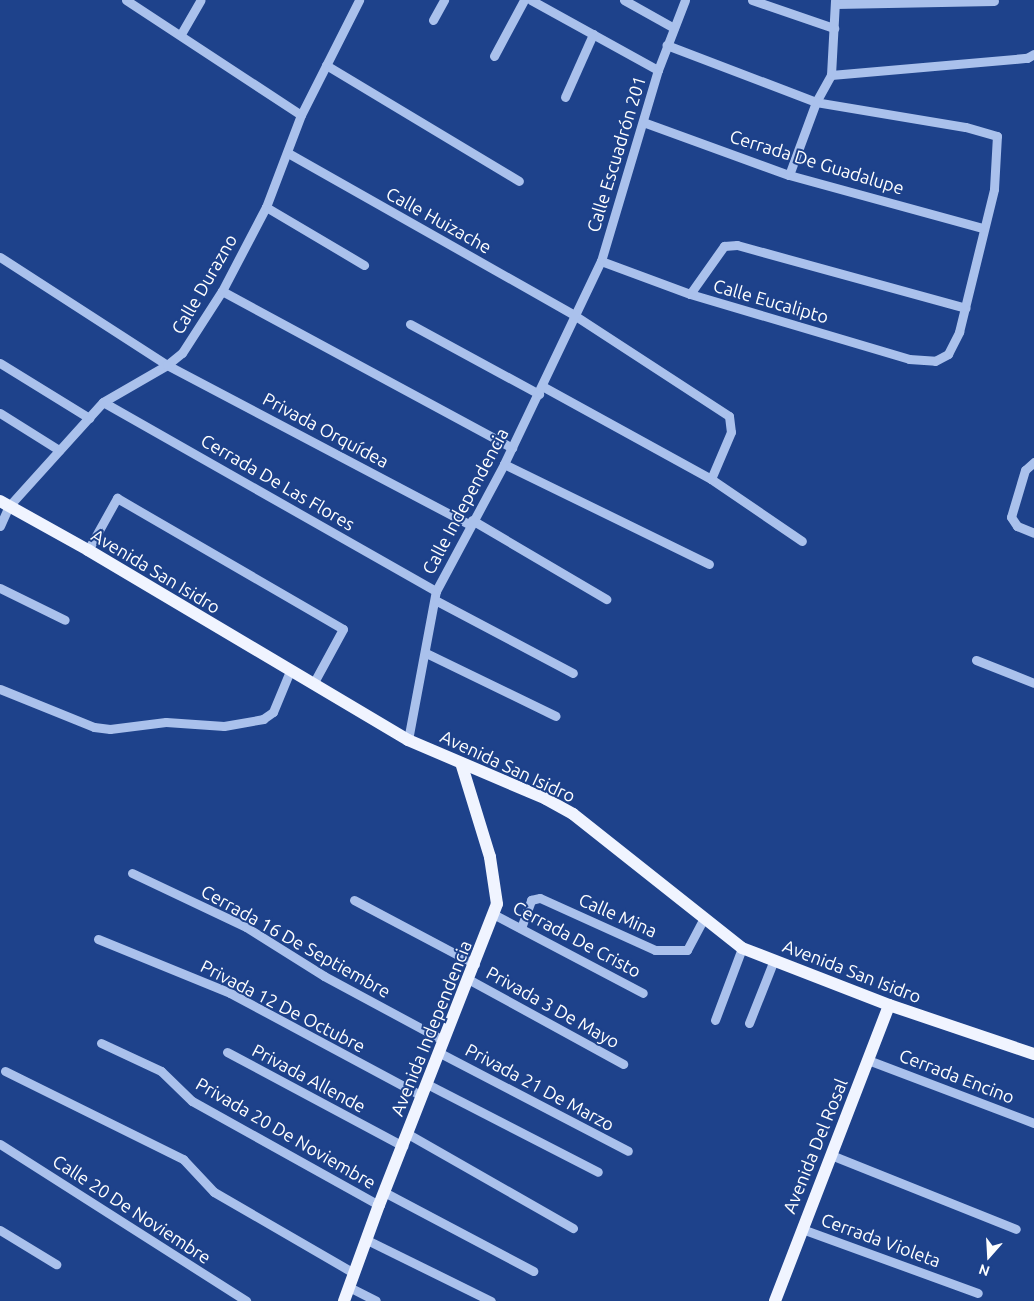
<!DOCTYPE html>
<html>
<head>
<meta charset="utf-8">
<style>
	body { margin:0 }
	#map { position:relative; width:1034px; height:1301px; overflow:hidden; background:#1e428b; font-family:Ubuntu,sans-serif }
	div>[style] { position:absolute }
	.minor>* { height:9px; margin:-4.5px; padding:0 4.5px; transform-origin:4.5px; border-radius:4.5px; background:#aac1ec }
	.major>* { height:12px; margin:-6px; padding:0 6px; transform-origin:6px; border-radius:6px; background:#f0f4ff }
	span { translate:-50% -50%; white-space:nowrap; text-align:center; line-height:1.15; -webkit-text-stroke:4px #1e428b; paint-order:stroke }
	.street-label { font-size:18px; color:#fff }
	.north { position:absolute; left:964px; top:1231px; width:50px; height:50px; -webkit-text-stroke:4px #1e428b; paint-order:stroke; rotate:199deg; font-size:14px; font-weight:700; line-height:20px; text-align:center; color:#fff }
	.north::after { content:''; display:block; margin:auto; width:18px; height:22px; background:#fff; clip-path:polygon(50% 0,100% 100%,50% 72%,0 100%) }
</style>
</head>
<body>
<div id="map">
	<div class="minor">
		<i style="left:126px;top:0;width:209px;rotate:33.3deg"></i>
		<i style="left:531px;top:0;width:145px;rotate:28.9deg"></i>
		<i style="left:624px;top:0;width:57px;rotate:29.2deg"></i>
		<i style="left:752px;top:0;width:87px;rotate:18.9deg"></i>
		<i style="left:835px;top:4px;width:159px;rotate:-1.1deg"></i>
		<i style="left:433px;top:20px;width:23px;rotate:-61deg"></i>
		<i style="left:181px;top:34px;width:39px;rotate:-60deg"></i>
		<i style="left:494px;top:56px;width:64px;rotate:-61.8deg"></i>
		<i style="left:326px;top:65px;width:225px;rotate:31deg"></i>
		<i style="left:831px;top:75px;width:197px;rotate:-5deg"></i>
		<i style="left:1027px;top:58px;width:8px;rotate:-30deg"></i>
		<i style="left:565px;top:97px;width:69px;rotate:-66deg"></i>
		<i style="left:643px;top:122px;width:155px;rotate:20deg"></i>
		<i style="left:789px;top:175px;width:201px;rotate:15.3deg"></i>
		<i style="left:288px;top:153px;width:329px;rotate:29.5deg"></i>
		<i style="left:574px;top:315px;width:185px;rotate:33.1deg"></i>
		<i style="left:729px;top:416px;width:16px;rotate:83deg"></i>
		<i style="left:731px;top:432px;width:51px;rotate:113.1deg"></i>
		<i style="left:789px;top:175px;width:78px;rotate:-69.7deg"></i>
		<i style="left:816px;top:102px;width:31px;rotate:-61deg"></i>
		<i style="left:831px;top:75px;width:75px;rotate:-86.9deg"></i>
		<i style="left:266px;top:207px;width:114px;rotate:30.6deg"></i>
		<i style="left:0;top:257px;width:199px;rotate:32.9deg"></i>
		<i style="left:167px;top:365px;width:341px;rotate:27.8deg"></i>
		<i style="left:601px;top:261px;width:95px;rotate:20.3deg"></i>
		<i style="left:690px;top:294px;width:228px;rotate:16.5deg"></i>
		<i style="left:909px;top:359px;width:26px;rotate:4deg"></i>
		<i style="left:935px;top:361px;width:15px;rotate:-28deg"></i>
		<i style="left:948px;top:354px;width:25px;rotate:-63deg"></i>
		<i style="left:959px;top:332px;width:147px;rotate:-76.2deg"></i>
		<i style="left:994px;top:189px;width:53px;rotate:-86.8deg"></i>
		<i style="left:997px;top:136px;width:33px;rotate:-164deg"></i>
		<i style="left:965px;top:127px;width:151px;rotate:-170.5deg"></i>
		<i style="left:816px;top:102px;width:160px;rotate:-159.1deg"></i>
		<i style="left:222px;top:291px;width:330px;rotate:28.4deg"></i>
		<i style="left:690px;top:294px;width:59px;rotate:-54.7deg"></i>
		<i style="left:724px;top:246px;width:13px;rotate:-4deg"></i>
		<i style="left:737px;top:245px;width:237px;rotate:15.4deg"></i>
		<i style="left:410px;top:324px;width:147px;rotate:28.5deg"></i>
		<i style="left:0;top:363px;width:105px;rotate:31.7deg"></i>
		<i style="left:542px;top:386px;width:193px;rotate:28.8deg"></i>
		<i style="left:711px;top:479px;width:110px;rotate:34.3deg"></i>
		<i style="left:103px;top:402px;width:383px;rotate:29.6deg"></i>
		<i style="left:0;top:413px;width:70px;rotate:32.1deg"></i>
		<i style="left:1034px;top:462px;width:12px;rotate:138deg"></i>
		<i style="left:1025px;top:470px;width:49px;rotate:106.6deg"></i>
		<i style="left:1011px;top:517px;width:11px;rotate:56deg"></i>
		<i style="left:1017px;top:526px;width:18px;rotate:22deg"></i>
		<i style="left:504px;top:464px;width:228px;rotate:26deg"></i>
		<i style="left:472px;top:520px;width:156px;rotate:30.5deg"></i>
		<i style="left:0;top:526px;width:22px;rotate:-66deg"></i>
		<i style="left:9px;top:506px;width:140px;rotate:-47.9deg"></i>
		<i style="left:103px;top:402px;width:74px;rotate:-30deg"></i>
		<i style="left:167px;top:365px;width:19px;rotate:-39deg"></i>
		<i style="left:182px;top:353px;width:74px;rotate:-57.2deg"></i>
		<i style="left:222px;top:291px;width:95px;rotate:-62.4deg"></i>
		<i style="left:266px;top:207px;width:98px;rotate:-69.2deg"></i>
		<i style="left:301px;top:115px;width:129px;rotate:-63.2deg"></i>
		<i style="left:88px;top:550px;width:60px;rotate:-60.9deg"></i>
		<i style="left:117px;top:498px;width:261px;rotate:30.1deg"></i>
		<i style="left:343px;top:629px;width:63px;rotate:118.6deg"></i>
		<i style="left:0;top:588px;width:72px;rotate:26.2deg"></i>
		<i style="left:435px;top:600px;width:156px;rotate:27.9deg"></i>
		<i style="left:426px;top:653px;width:144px;rotate:25.9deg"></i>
		<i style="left:976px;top:660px;width:62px;rotate:21.6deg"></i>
		<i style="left:0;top:689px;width:101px;rotate:22deg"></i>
		<i style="left:94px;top:727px;width:16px;rotate:7deg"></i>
		<i style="left:110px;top:729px;width:56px;rotate:-7.1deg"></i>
		<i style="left:166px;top:722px;width:58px;rotate:3.9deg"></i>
		<i style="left:224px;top:726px;width:40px;rotate:-10deg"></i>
		<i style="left:263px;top:719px;width:12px;rotate:-35deg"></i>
		<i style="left:273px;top:712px;width:44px;rotate:-67.5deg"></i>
		<i style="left:408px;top:740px;width:152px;rotate:-79.4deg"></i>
		<i style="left:436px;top:591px;width:144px;rotate:-61.8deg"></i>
		<i style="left:504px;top:464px;width:225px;rotate:-64.5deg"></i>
		<i style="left:601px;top:261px;width:199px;rotate:-73.4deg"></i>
		<i style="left:658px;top:70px;width:75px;rotate:-68.9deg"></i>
		<i style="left:132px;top:873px;width:126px;rotate:25.3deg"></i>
		<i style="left:246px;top:927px;width:92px;rotate:32.1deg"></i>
		<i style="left:324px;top:976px;width:135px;rotate:28.3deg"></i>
		<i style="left:354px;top:900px;width:137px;rotate:27.9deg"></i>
		<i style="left:495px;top:915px;width:167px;rotate:27.8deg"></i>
		<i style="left:521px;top:928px;width:30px;rotate:-70deg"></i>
		<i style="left:531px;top:900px;width:9px;rotate:-13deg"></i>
		<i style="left:540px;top:898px;width:126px;rotate:24.3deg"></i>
		<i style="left:655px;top:950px;width:32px"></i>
		<i style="left:687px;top:950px;width:36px;rotate:-62deg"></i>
		<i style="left:98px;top:939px;width:143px;rotate:22.2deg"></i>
		<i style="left:230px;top:993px;width:218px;rotate:28.2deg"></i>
		<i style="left:468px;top:979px;width:177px;rotate:28.7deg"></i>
		<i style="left:715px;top:1020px;width:77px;rotate:-69.4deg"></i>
		<i style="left:749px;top:1023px;width:68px;rotate:-68.4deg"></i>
		<i style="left:101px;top:1043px;width:66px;rotate:25deg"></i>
		<i style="left:161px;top:1071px;width:43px;rotate:44.1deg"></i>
		<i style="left:192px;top:1101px;width:214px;rotate:29.1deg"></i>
		<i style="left:227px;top:1052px;width:200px;rotate:28.1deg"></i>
		<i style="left:438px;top:1052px;width:214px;rotate:27.5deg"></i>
		<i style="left:868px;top:1060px;width:178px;rotate:20.8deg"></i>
		<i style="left:5px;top:1071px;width:199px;rotate:26.3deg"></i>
		<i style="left:183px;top:1159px;width:45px;rotate:46.8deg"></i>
		<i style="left:214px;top:1192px;width:162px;rotate:30.1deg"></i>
		<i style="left:427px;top:1084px;width:192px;rotate:27.2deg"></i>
		<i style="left:408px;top:1134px;width:190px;rotate:29.7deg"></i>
		<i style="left:0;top:1144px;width:292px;rotate:32.5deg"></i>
		<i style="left:831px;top:1155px;width:199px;rotate:21.8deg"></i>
		<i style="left:384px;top:1192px;width:169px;rotate:27.9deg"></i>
		<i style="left:802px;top:1229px;width:187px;rotate:20deg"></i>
		<i style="left:0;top:1230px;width:66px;rotate:31.3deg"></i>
		<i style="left:367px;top:1240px;width:138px;rotate:26.2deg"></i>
		<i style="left:349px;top:1287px;width:30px;rotate:27deg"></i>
	</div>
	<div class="major">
		<i style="left:0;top:501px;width:101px;rotate:29.1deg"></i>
		<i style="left:88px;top:550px;width:372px;rotate:30.7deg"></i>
		<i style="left:408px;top:740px;width:150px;rotate:23.1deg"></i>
		<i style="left:546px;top:799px;width:31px;rotate:29deg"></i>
		<i style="left:573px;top:814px;width:216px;rotate:38.4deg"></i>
		<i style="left:742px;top:948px;width:158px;rotate:21.2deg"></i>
		<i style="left:889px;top:1005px;width:153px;rotate:18.7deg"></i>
		<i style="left:344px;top:1301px;width:102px;rotate:-70deg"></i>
		<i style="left:379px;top:1205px;width:323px;rotate:-68.6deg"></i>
		<i style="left:497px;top:904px;width:48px;rotate:-98.5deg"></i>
		<i style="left:490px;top:857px;width:98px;rotate:-107.1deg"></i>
		<i style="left:775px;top:1301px;width:317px;rotate:-68.9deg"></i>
	</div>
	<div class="street-label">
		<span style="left:616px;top:154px;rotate:-73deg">Calle Escuadrón 201</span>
		<span style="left:817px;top:162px;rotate:17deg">Cerrada De Guadalupe</span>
		<span style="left:439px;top:220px;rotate:29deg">Calle Huizache</span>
		<span style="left:204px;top:284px;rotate:-60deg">Calle Durazno</span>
		<span style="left:771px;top:301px;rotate:16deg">Calle Eucalipto</span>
		<span style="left:326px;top:430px;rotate:28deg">Privada Orquídea</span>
		<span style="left:278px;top:482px;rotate:30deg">Cerrada De Las Flores</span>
		<span style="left:465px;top:501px;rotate:-62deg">Calle Independencia</span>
		<span style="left:156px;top:571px;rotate:31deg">Avenida San Isidro</span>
		<span style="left:508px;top:766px;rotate:25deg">Avenida San Isidro</span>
		<span style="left:618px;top:915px;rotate:24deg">Calle Mina</span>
		<span style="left:577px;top:939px;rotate:28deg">Cerrada De Cristo</span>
		<span style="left:296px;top:941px;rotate:29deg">Cerrada 16 De Septiembre</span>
		<span style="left:852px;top:971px;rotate:21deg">Avenida San Isidro</span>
		<span style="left:283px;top:1006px;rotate:27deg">Privada 12 De Octubre</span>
		<span style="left:553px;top:1007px;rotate:29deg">Privada 3 De Mayo</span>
		<span style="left:431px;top:1028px;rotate:-68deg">Avenida Independencia</span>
		<span style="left:957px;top:1076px;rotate:21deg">Cerrada Encino</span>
		<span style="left:309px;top:1078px;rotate:28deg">Privada Allende</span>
		<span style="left:540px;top:1087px;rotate:28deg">Privada 21 De Marzo</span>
		<span style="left:286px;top:1133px;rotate:30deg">Privada 20 De Noviembre</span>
		<span style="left:815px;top:1146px;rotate:-68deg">Avenida Del Rosal</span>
		<span style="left:132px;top:1209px;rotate:33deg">Calle 20 De Noviembre</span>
		<span style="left:881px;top:1240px;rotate:20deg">Cerrada Violeta</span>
	</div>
	<div class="north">N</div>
</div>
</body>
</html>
